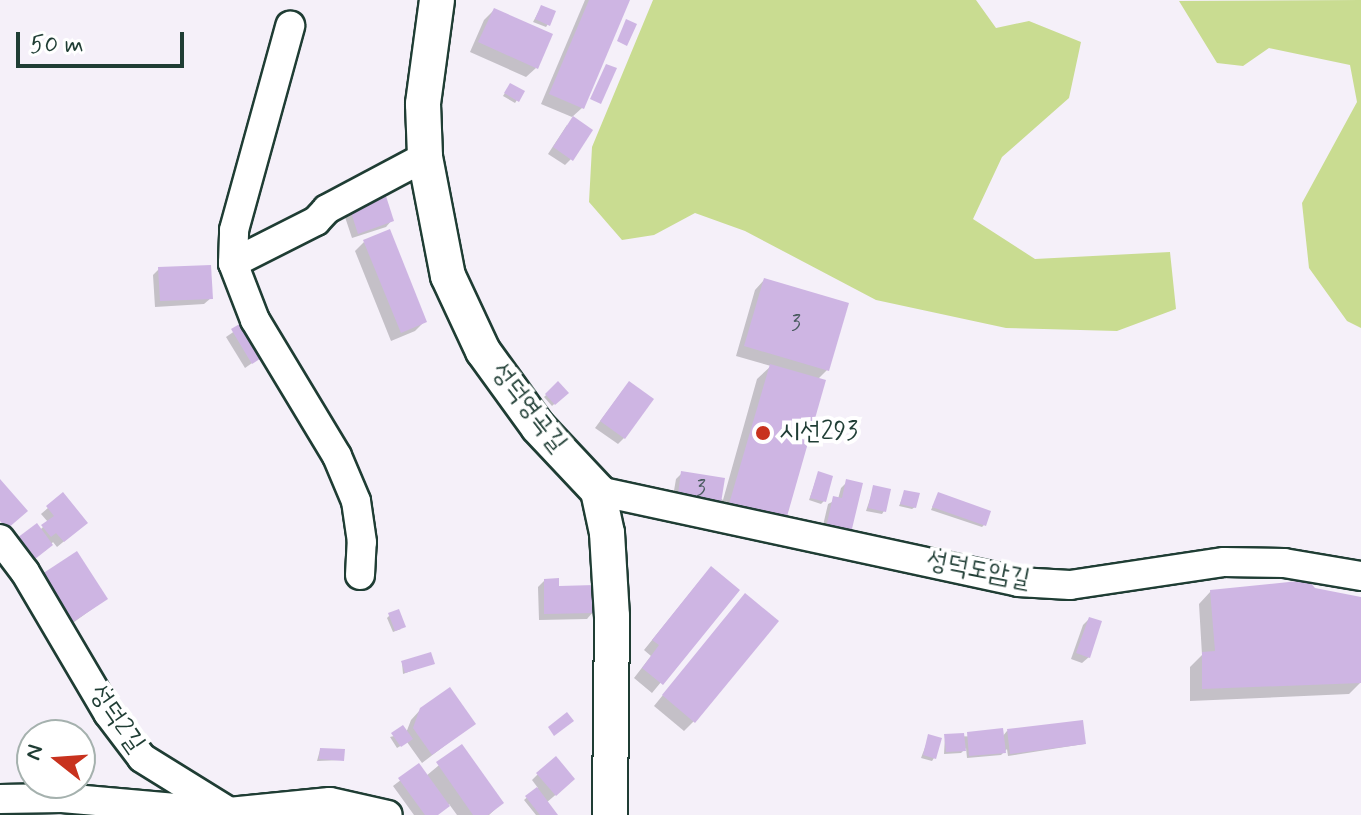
<!DOCTYPE html>
<html>
<head>
<meta charset="utf-8">
<style>
	body { margin:0 }
	#map { position:relative; width:1361px; height:815px; overflow:hidden; background:#f5f0f9; font-family:Mynerve,"Poor Story",sans-serif }
	div>[style] { position:absolute }
	.green>* { inset:0; background:#c9dc91 }
	.shadow>* { inset:0; background:#0003 }
	.building>* { inset:0; background:#ceb5e3 }
	.roads { filter:drop-shadow(2px 0 #1f3d34) drop-shadow(-2px 0 #1f3d34) drop-shadow(0 2px #1f3d34) drop-shadow(0 -2px #1f3d34) }
	.minor>* { height:28px; margin:-14px; padding:0 14px; transform-origin:14px; border-radius:14px; background:#fff }
	.major>* { height:34px; margin:-17px; padding:0 17px; transform-origin:17px; border-radius:17px; background:#fff }
	.dots>* { width:22px; height:22px; translate:-50% -50%; box-sizing:border-box; border:4px solid #fff; border-radius:50% }
	span { translate:-50% -50%; white-space:nowrap; text-align:center; line-height:1.15; -webkit-text-stroke:8px #fff; paint-order:stroke }
	.number-label { font-size:22px; color:#4b5b60 }
	.number-label span { -webkit-text-stroke-width:0 }
	.street-label { font-size:26px; color:#1f3d34 }
	.poi-label { font-size:26px; color:#1f3d34 }
	.left { translate:0 -50%; text-align:left }
	.north { position:absolute; left:16px; top:719px; width:80px; height:80px; box-sizing:border-box; background:#fff; border:2px solid #a5b1ae; border-radius:50%; rotate:287deg; font-size:22px; font-weight:700; line-height:32px; text-align:center; color:#1f3d34 }
	.north::after { content:''; display:block; margin:auto; width:28px; height:36px; background:#c8321e; clip-path:polygon(50% 0,100% 100%,50% 72%,0 100%) }
	.scale { position:absolute; left:16px; top:32px; width:168px; height:36px; box-sizing:border-box; border:4px solid #1f3d34; border-top:0; padding-left:10px; font-size:24px; line-height:28px; white-space:nowrap; color:#1f3d34; -webkit-text-stroke:6px #fff; paint-order:stroke }
</style>
</head>
<body>
<div id="map">
	<div class="green">
		<i style="clip-path:polygon(653px 0,976px 0,996px 28px,1029px 21px,1081px 42px,1069px 98px,1002px 157px,973px 219px,1035px 259px,1170px 252px,1176px 309px,1117px 331px,1006px 328px,876px 300px,745px 231px,695px 213px,654px 235px,622px 240px,589px 202px,592px 147px)"></i>
		<i style="clip-path:polygon(1361px 0,1361px 328px,1347px 321px,1309px 268px,1302px 203px,1357px 102px,1350px 65px,1269px 48px,1243px 66px,1217px 63px,1179px 1px)"></i>
	</div>
	<div class="shadow">
		<i style="clip-path:polygon(585px 0,628px 0,582px 108px,572px 117px,541px 104px)"></i>
		<i style="clip-path:polygon(541px 7px,548px 24px,546px 27px,533px 22px)"></i>
		<i style="clip-path:polygon(494px 10px,536px 68px,526px 77px,470px 52px,484px 20px)"></i>
		<i style="clip-path:polygon(508px 88px,517px 100px,515px 103px,503px 96px)"></i>
		<i style="clip-path:polygon(567px 125px,571px 159px,565px 165px,548px 154px)"></i>
		<i style="clip-path:polygon(350px 208px,392px 220px,386px 227px,352px 238px,344px 214px)"></i>
		<i style="clip-path:polygon(364px 242px,425px 321px,415px 331px,391px 341px,355px 251px)"></i>
		<i style="clip-path:polygon(159px 269px,211px 298px,204px 304px,155px 307px,153px 275px)"></i>
		<i style="clip-path:polygon(764px 280px,827px 370px,817px 380px,784px 519px,671px 508px,676px 479px,682px 473px,723px 500px,757px 379px,771px 366px,736px 356px,755px 290px)"></i>
		<i style="clip-path:polygon(248px 322px,266px 353px,245px 368px,226px 337px)"></i>
		<i style="clip-path:polygon(558px 384px,566px 393px,552px 406px,544px 397px)"></i>
		<i style="clip-path:polygon(623px 390px,624px 438px,618px 444px,595px 428px)"></i>
		<i style="clip-path:polygon(818px 474px,824px 501px,821px 504px,809px 500px)"></i>
		<i style="clip-path:polygon(847px 482px,849px 532px,821px 534px,828px 504px,838px 499px,841px 488px)"></i>
		<i style="clip-path:polygon(874px 487px,884px 511px,882px 514px,866px 511px)"></i>
		<i style="clip-path:polygon(905px 492px,915px 507px,912px 509px,899px 506px)"></i>
		<i style="clip-path:polygon(63px 495px,79px 529px,57px 547px,53px 542px,45px 551px,40px 530px,48px 522px,41px 514px)"></i>
		<i style="clip-path:polygon(938px 495px,984px 525px,982px 527px,931px 510px)"></i>
		<i style="clip-path:polygon(77px 554px,106px 599px,63px 630px,34px 585px)"></i>
		<i style="clip-path:polygon(702px 578px,737px 590px,652px 693px,634px 678px,651px 656px,644px 650px)"></i>
		<i style="clip-path:polygon(545px 580px,558px 588px,593px 612px,587px 619px,539px 620px,538px 587px)"></i>
		<i style="clip-path:polygon(1314px 590px,1361px 599px,1361px 682px,1349px 694px,1190px 701px,1190px 667px,1202px 655px,1199px 604px,1211px 591px)"></i>
		<i style="clip-path:polygon(736px 605px,694px 721px,684px 731px,654px 706px)"></i>
		<i style="clip-path:polygon(390px 615px,401px 629px,393px 632px,387px 618px)"></i>
		<i style="clip-path:polygon(1089px 619px,1089px 657px,1082px 663px,1071px 659px,1083px 625px)"></i>
		<i style="clip-path:polygon(402px 663px,433px 663px,403px 674px)"></i>
		<i style="clip-path:polygon(421px 709px,473px 724px,422px 763px,407px 742px,397px 748px,390px 737px,406px 733px,411px 720px)"></i>
		<i style="clip-path:polygon(1007px 731px,1084px 744px,1008px 756px,1007px 749px,1001px 755px,967px 758px,966px 748px,961px 753px,944px 754px,945px 736px,1002px 737px)"></i>
		<i style="clip-path:polygon(929px 737px,934px 758px,932px 761px,921px 758px)"></i>
		<i style="clip-path:polygon(462px 746px,502px 803px,489px 815px,457px 815px,449px 804px,435px 815px,414px 815px,393px 786px,419px 766px,426px 776px)"></i>
		<i style="clip-path:polygon(320px 750px,342px 760px,317px 761px)"></i>
		<i style="clip-path:polygon(538px 774px,567px 785px,546px 803px,556px 815px,536px 815px,524px 800px,538px 788px,532px 780px)"></i>
	</div>
	<div class="building">
		<i style="clip-path:polygon(589px 0,630px 0,584px 109px,549px 94px)"></i>
		<i style="clip-path:polygon(541px 5px,556px 11px,550px 26px,535px 19px)"></i>
		<i style="clip-path:polygon(494px 8px,553px 34px,538px 69px,478px 42px)"></i>
		<i style="clip-path:polygon(626px 19px,637px 24px,627px 46px,617px 41px)"></i>
		<i style="clip-path:polygon(606px 64px,617px 68px,601px 104px,590px 99px)"></i>
		<i style="clip-path:polygon(510px 83px,525px 91px,519px 102px,504px 93px)"></i>
		<i style="clip-path:polygon(573px 116px,593px 130px,573px 161px,553px 147px)"></i>
		<i style="clip-path:polygon(385px 193px,394px 221px,358px 234px,349px 206px)"></i>
		<i style="clip-path:polygon(390px 229px,427px 322px,401px 333px,363px 240px)"></i>
		<i style="clip-path:polygon(211px 265px,213px 299px,160px 301px,158px 267px)"></i>
		<i style="clip-path:polygon(764px 278px,849px 303px,829px 371px,744px 346px)"></i>
		<i style="clip-path:polygon(248px 319px,269px 353px,252px 364px,231px 329px)"></i>
		<i style="clip-path:polygon(770px 364px,826px 380px,786px 520px,729px 504px)"></i>
		<i style="clip-path:polygon(558px 381px,569px 393px,555px 405px,545px 394px)"></i>
		<i style="clip-path:polygon(629px 381px,654px 399px,625px 439px,600px 421px)"></i>
		<i style="clip-path:polygon(681px 471px,725px 478px,720px 509px,677px 502px)"></i>
		<i style="clip-path:polygon(818px 471px,833px 476px,826px 502px,810px 498px)"></i>
		<i style="clip-path:polygon(0 479px,28px 511px,7px 529px,0 521px)"></i>
		<i style="clip-path:polygon(846px 479px,863px 483px,851px 533px,826px 528px,833px 496px,842px 498px)"></i>
		<i style="clip-path:polygon(873px 485px,891px 489px,886px 512px,868px 508px)"></i>
		<i style="clip-path:polygon(904px 490px,920px 493px,916px 508px,900px 504px)"></i>
		<i style="clip-path:polygon(63px 492px,88px 523px,64px 542px,56px 533px,51px 537px,41px 525px,54px 516px,46px 506px)"></i>
		<i style="clip-path:polygon(938px 492px,991px 511px,986px 526px,932px 507px)"></i>
		<i style="clip-path:polygon(37px 523px,53px 545px,30px 563px,13px 541px)"></i>
		<i style="clip-path:polygon(77px 551px,108px 599px,73px 622px,42px 574px)"></i>
		<i style="clip-path:polygon(711px 566px,740px 590px,663px 685px,642px 668px,659px 645px,652px 640px)"></i>
		<i style="clip-path:polygon(559px 578px,559px 586px,595px 585px,595px 613px,544px 614px,544px 579px)"></i>
		<i style="clip-path:polygon(1308px 580px,1315px 588px,1361px 597px,1361px 683px,1202px 689px,1202px 652px,1215px 651px,1210px 590px)"></i>
		<i style="clip-path:polygon(745px 593px,779px 621px,695px 723px,662px 695px)"></i>
		<i style="clip-path:polygon(399px 609px,406px 627px,395px 631px,388px 613px)"></i>
		<i style="clip-path:polygon(1089px 617px,1102px 621px,1090px 658px,1076px 653px)"></i>
		<i style="clip-path:polygon(431px 652px,435px 664px,405px 673px,401px 661px)"></i>
		<i style="clip-path:polygon(450px 687px,476px 724px,432px 755px,413px 728px,420px 708px)"></i>
		<i style="clip-path:polygon(567px 712px,574px 721px,554px 736px,548px 727px)"></i>
		<i style="clip-path:polygon(1083px 720px,1086px 744px,1010px 754px,1007px 729px)"></i>
		<i style="clip-path:polygon(403px 725px,413px 739px,401px 747px,391px 733px)"></i>
		<i style="clip-path:polygon(1003px 728px,1006px 753px,969px 756px,967px 732px)"></i>
		<i style="clip-path:polygon(964px 733px,966px 751px,946px 752px,944px 734px)"></i>
		<i style="clip-path:polygon(928px 734px,942px 738px,936px 759px,923px 755px)"></i>
		<i style="clip-path:polygon(462px 744px,504px 803px,488px 815px,473px 815px,436px 762px)"></i>
		<i style="clip-path:polygon(320px 748px,345px 749px,344px 761px,319px 759px)"></i>
		<i style="clip-path:polygon(556px 756px,575px 779px,556px 796px,536px 773px)"></i>
		<i style="clip-path:polygon(419px 763px,450px 806px,438px 815px,425px 815px,398px 778px)"></i>
		<i style="clip-path:polygon(537px 787px,558px 815px,540px 815px,525px 796px)"></i>
	</div>
	<div class="roads">
		<div class="minor">
			<i style="left:233px;top:263px;width:33px;rotate:-88deg"></i>
			<i style="left:234px;top:230px;width:212px;rotate:-74.6deg"></i>
			<i style="left:598px;top:491px;width:430px;rotate:12.2deg"></i>
			<i style="left:1018px;top:582px;width:52px;rotate:3.3deg"></i>
			<i style="left:1070px;top:585px;width:156px;rotate:-8.5deg"></i>
			<i style="left:1224px;top:562px;width:60px;rotate:1deg"></i>
			<i style="left:1284px;top:563px;width:78px;rotate:9.6deg"></i>
			<i style="left:0;top:539px;width:41px;rotate:52.9deg"></i>
			<i style="left:25px;top:572px;width:164px;rotate:59.5deg"></i>
			<i style="left:108px;top:713px;width:56px;rotate:52.9deg"></i>
			<i style="left:142px;top:758px;width:102px;rotate:31.8deg"></i>
			<i style="left:229px;top:812px;width:101px;rotate:-5.7deg"></i>
			<i style="left:330px;top:802px;width:59px;rotate:12.6deg"></i>
			<i style="left:360px;top:575px;width:33px;rotate:-87deg"></i>
			<i style="left:362px;top:542px;width:41px;rotate:-98.3deg"></i>
			<i style="left:356px;top:501px;width:49px;rotate:-112.9deg"></i>
			<i style="left:337px;top:456px;width:159px;rotate:-121.1deg"></i>
			<i style="left:255px;top:320px;width:61px;rotate:-111.1deg"></i>
			<i style="left:233px;top:263px;width:93px;rotate:-26.8deg"></i>
			<i style="left:316px;top:221px;width:16px;rotate:-47deg"></i>
			<i style="left:327px;top:209px;width:111px;rotate:-28deg"></i>
			<i style="left:0;top:799px;width:62px;rotate:-0.9deg"></i>
			<i style="left:62px;top:798px;width:162px;rotate:5deg"></i>
		</div>
		<div class="major">
			<i style="left:437px;top:0;width:105px;rotate:97.7deg"></i>
			<i style="left:423px;top:104px;width:53px;rotate:87.8deg"></i>
			<i style="left:425px;top:157px;width:121px;rotate:79.1deg"></i>
			<i style="left:448px;top:276px;width:83px;rotate:65deg"></i>
			<i style="left:483px;top:351px;width:94px;rotate:54.1deg"></i>
			<i style="left:538px;top:427px;width:88px;rotate:46.8deg"></i>
			<i style="left:598px;top:491px;width:43px;rotate:77.9deg"></i>
			<i style="left:607px;top:533px;width:83px;rotate:86.6deg"></i>
			<i style="left:612px;top:616px;width:199px;rotate:90.6deg"></i>
		</div>
	</div>
	<div class="dots">
		<i style="left:763px;top:433px;background:#c8321e"></i>
	</div>
	<div class="number-label">
		<span style="left:796px;top:325px">3</span>
		<span style="left:701px;top:490px">3</span>
	</div>
	<div class="street-label">
		<span style="left:528px;top:408px;rotate:52deg">성덕영곡길</span>
		<span style="left:978px;top:571px;rotate:11deg">성덕도암길</span>
		<span style="left:116px;top:719px;rotate:55deg">성덕2길</span>
	</div>
	<div class="poi-label">
		<span class="left" style="left:779px;top:433px">시선293</span>
	</div>
	<div class="north">N</div>
	<div class="scale">50 m</div>
</div>
</body>
</html>
